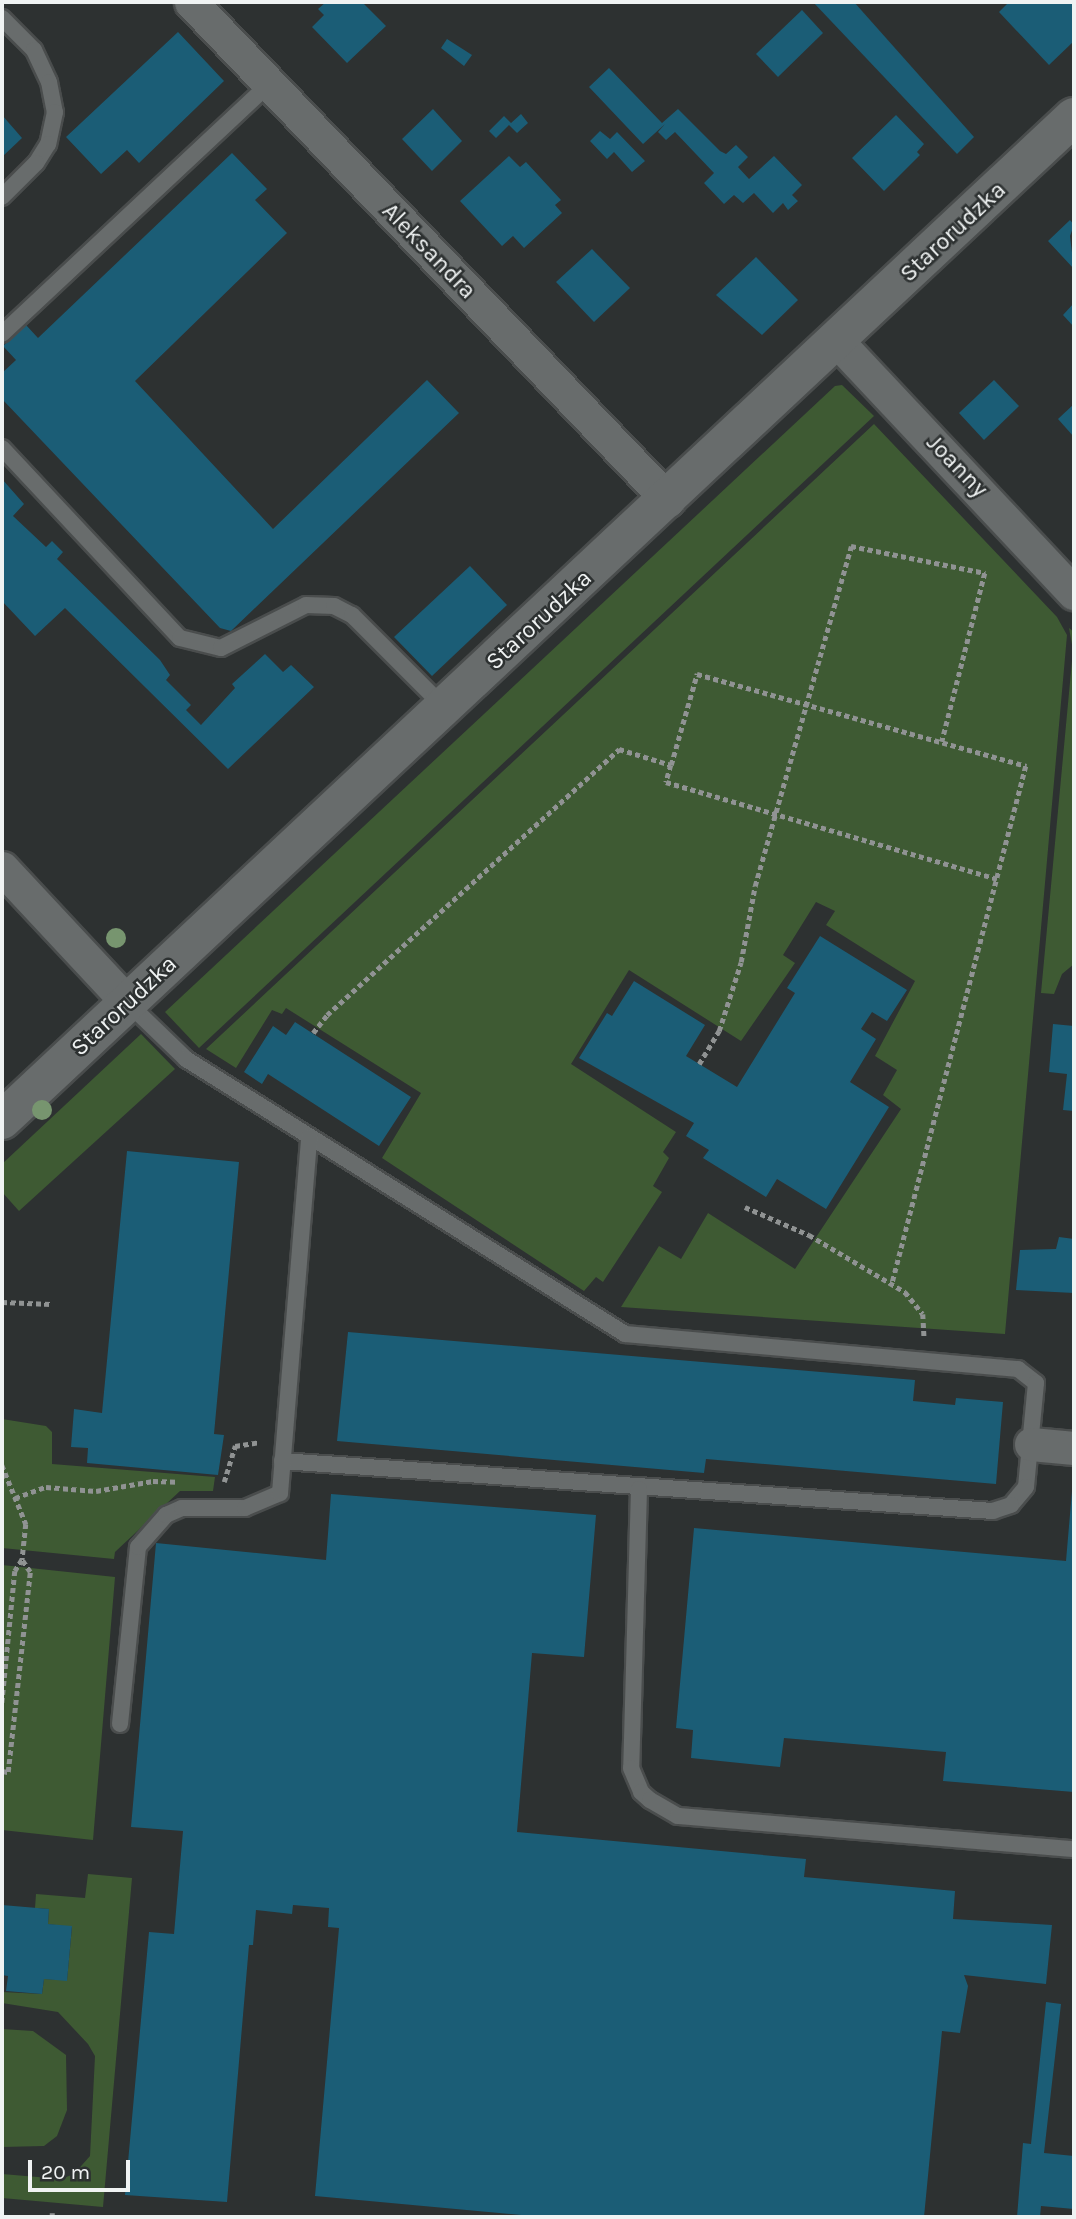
<!DOCTYPE html>
<html>
<head>
<meta charset="utf-8">
<style>
	body { margin:0 }
	#map { position:relative; width:1076px; height:2219px; overflow:hidden; background:#2d3131; font-family:Karla,sans-serif }
	div>[style] { position:absolute }
	.green>* { inset:0; background:#3e5a33 }
	.building>* { inset:0; background:#1b5d76 }
	.path>* { height:4.5px; margin-top:-2.25px; transform-origin:0; background:repeating-linear-gradient(90deg,#909393 0 5px,transparent 0 8.5px) }
	.roads { filter:drop-shadow(2px 0 #4a4d4d) drop-shadow(-2px 0 #4a4d4d) drop-shadow(0 2px #4a4d4d) drop-shadow(0 -2px #4a4d4d) }
	.lane>* { height:16px; margin:-8px; padding:0 8px; transform-origin:8px; border-radius:8px; background:#686c6c }
	.street>* { height:33px; margin:-16.5px; padding:0 16.5px; transform-origin:16.5px; border-radius:16.5px; background:#686c6c }
	.secondary>* { height:38px; margin:-19px; padding:0 19px; transform-origin:19px; border-radius:19px; background:#686c6c }
	.trees>* { width:20px; height:20px; margin:-10px; border-radius:50%; background:#77956f }
	span { translate:-50% -50%; white-space:nowrap; text-align:center; line-height:1.15; -webkit-text-stroke:5px #2d3131; paint-order:stroke }
	.street-label { font-size:24px; color:#f0f3f3 }
	.frame { position:absolute; inset:0; border:4px solid #f0f3f3; pointer-events:none }
	.scale { position:absolute; left:28px; top:2160px; width:102px; height:32px; box-sizing:border-box; border:4px solid #f0f3f3; border-top:0; padding-left:9px; font-size:21px; line-height:24px; white-space:nowrap; color:#f0f3f3; -webkit-text-stroke:5px #2d3131; paint-order:stroke }
</style>
</head>
<body>
<div id="map">
	<div class="green">
		<i style="clip-path:polygon(842px 385px,874px 416px,199px 1048px,165px 1012px,835px 386px)"></i>
		<i style="clip-path:polygon(874px 424px,1057px 617px,1067px 635px,1005px 1334px,621px 1307px,659px 1246px,681px 1259px,708px 1213px,795px 1269px,901px 1109px,883px 1095px,897px 1070px,875px 1056px,915px 981px,826px 925px,835px 911px,816px 902px,783px 955px,795px 963px,741px 1041px,629px 970px,571px 1064px,676px 1132px,663px 1152px,669px 1158px,653px 1186px,662px 1192px,603px 1282px,596px 1277px,584px 1291px,382px 1158px,421px 1093px,286px 1008px,282px 1014px,272px 1010px,236px 1068px,206px 1049px)"></i>
		<i style="clip-path:polygon(1069px 628px,1074px 632px,1074px 964px,1062px 974px,1054px 994px,1041px 993px,1073px 650px)"></i>
		<i style="clip-path:polygon(141px 1034px,175px 1069px,19px 1211px,2px 1192px,2px 1164px)"></i>
		<i style="clip-path:polygon(2px 1419px,46px 1426px,52px 1432px,52px 1464px,215px 1477px,213px 1491px,180px 1491px,115px 1552px,114px 1559px,2px 1548px)"></i>
		<i style="clip-path:polygon(2px 1565px,115px 1577px,93px 1840px,2px 1830px)"></i>
		<i style="clip-path:polygon(88px 1874px,132px 1878px,103px 2207px,2px 2198px,2px 2174px,61px 2179px,74px 2174px,90px 2156px,95px 2056px,88px 2044px,58px 2012px,2px 2003px,2px 1992px,42px 1994px,44px 1979px,67px 1980px,72px 1927px,48px 1924px,49px 1909px,35px 1908px,36px 1894px,85px 1898px)"></i>
		<i style="clip-path:polygon(2px 2029px,33px 2031px,66px 2055px,67px 2110px,57px 2136px,44px 2146px,2px 2147px)"></i>
	</div>
	<div class="building">
		<i style="clip-path:polygon(326px 2px,362px 2px,386px 26px,347px 63px,312px 27px,324px 15px,318px 9px)"></i>
		<i style="clip-path:polygon(813px 2px,854px 2px,974px 137px,957px 154px)"></i>
		<i style="clip-path:polygon(1009px 2px,1072px 2px,1074px 41px,1049px 65px,999px 12px)"></i>
		<i style="clip-path:polygon(802px 10px,823px 33px,778px 77px,756px 54px)"></i>
		<i style="clip-path:polygon(178px 32px,224px 81px,139px 163px,127px 150px,101px 174px,66px 137px)"></i>
		<i style="clip-path:polygon(447px 39px,472px 55px,464px 66px,441px 48px)"></i>
		<i style="clip-path:polygon(609px 68px,662px 123px,678px 109px,720px 151px,726px 154px,736px 145px,748px 157px,738px 167px,749px 179px,774px 156px,802px 185px,792px 195px,798px 201px,788px 210px,783px 203px,773px 213px,754px 193px,743px 203px,734px 195px,724px 204px,704px 183px,714px 173px,675px 132px,666px 140px,658px 132px,665px 124px,643px 144px,589px 87px)"></i>
		<i style="clip-path:polygon(433px 109px,462px 141px,432px 171px,402px 139px)"></i>
		<i style="clip-path:polygon(521px 114px,528px 123px,517px 133px,509px 125px,496px 138px,489px 131px,504px 116px,511px 123px)"></i>
		<i style="clip-path:polygon(2px 115px,22px 138px,2px 157px)"></i>
		<i style="clip-path:polygon(896px 115px,924px 144px,917px 152px,920px 155px,884px 191px,852px 158px)"></i>
		<i style="clip-path:polygon(600px 131px,610px 139px,617px 132px,645px 161px,632px 172px,614px 152px,607px 159px,590px 141px)"></i>
		<i style="clip-path:polygon(232px 153px,267px 189px,255px 200px,287px 233px,135px 381px,273px 529px,427px 380px,459px 413px,231px 631px,220px 628px,2px 399px,2px 373px,16px 360px,3px 346px,26px 325px,38px 338px)"></i>
		<i style="clip-path:polygon(509px 156px,520px 167px,526px 162px,561px 200px,555px 205px,562px 213px,524px 248px,513px 236px,502px 246px,460px 201px)"></i>
		<i style="clip-path:polygon(1070px 220px,1074px 225px,1070px 236px,1074px 269px,1048px 241px)"></i>
		<i style="clip-path:polygon(592px 249px,630px 288px,594px 322px,556px 282px)"></i>
		<i style="clip-path:polygon(756px 257px,798px 300px,762px 335px,716px 295px)"></i>
		<i style="clip-path:polygon(1074px 303px,1074px 327px,1063px 315px)"></i>
		<i style="clip-path:polygon(994px 380px,1019px 406px,984px 440px,959px 413px)"></i>
		<i style="clip-path:polygon(1074px 404px,1074px 437px,1058px 419px)"></i>
		<i style="clip-path:polygon(2px 479px,24px 504px,13px 516px,46px 547px,52px 541px,63px 552px,57px 559px,160px 660px,170px 675px,166px 680px,191px 705px,186px 710px,201px 725px,235px 688px,232px 684px,265px 654px,283px 672px,291px 665px,314px 687px,228px 769px,65px 608px,35px 636px,2px 601px)"></i>
		<i style="clip-path:polygon(470px 566px,507px 605px,432px 676px,394px 637px)"></i>
		<i style="clip-path:polygon(820px 936px,907px 990px,887px 1021px,872px 1012px,861px 1029px,876px 1039px,850px 1082px,889px 1107px,826px 1209px,777px 1179px,766px 1197px,703px 1158px,709px 1150px,686px 1136px,694px 1123px,579px 1058px,607px 1013px,612px 1016px,634px 981px,705px 1025px,686px 1056px,737px 1087px,795px 993px,787px 988px)"></i>
		<i style="clip-path:polygon(295px 1022px,411px 1097px,379px 1146px,268px 1074px,262px 1084px,244px 1072px,273px 1026px,286px 1035px)"></i>
		<i style="clip-path:polygon(1053px 1024px,1074px 1026px,1074px 1111px,1063px 1110px,1067px 1074px,1049px 1072px)"></i>
		<i style="clip-path:polygon(127px 1151px,239px 1162px,214px 1434px,224px 1435px,218px 1475px,87px 1463px,88px 1448px,71px 1447px,74px 1409px,102px 1413px)"></i>
		<i style="clip-path:polygon(1059px 1237px,1074px 1239px,1074px 1293px,1016px 1290px,1020px 1250px,1056px 1249px)"></i>
		<i style="clip-path:polygon(348px 1332px,915px 1380px,913px 1401px,955px 1405px,956px 1398px,1003px 1402px,996px 1484px,706px 1459px,704px 1473px,337px 1441px)"></i>
		<i style="clip-path:polygon(1072px 1491px,1074px 1792px,943px 1781px,946px 1752px,784px 1738px,780px 1767px,691px 1758px,693px 1730px,676px 1728px,694px 1528px,1066px 1561px)"></i>
		<i style="clip-path:polygon(331px 1494px,596px 1515px,584px 1657px,532px 1653px,517px 1832px,806px 1859px,804px 1877px,955px 1891px,953px 1919px,1052px 1925px,1046px 1984px,964px 1975px,968px 1986px,960px 2033px,942px 2031px,924px 2217px,542px 2217px,315px 2196px,339px 1928px,328px 1927px,329px 1908px,293px 1905px,292px 1914px,256px 1910px,253px 1945px,249px 1945px,227px 2202px,125px 2195px,149px 1932px,174px 1934px,183px 1831px,131px 1827px,156px 1543px,326px 1560px)"></i>
		<i style="clip-path:polygon(2px 1905px,49px 1909px,48px 1924px,72px 1926px,67px 1981px,44px 1979px,42px 1994px,6px 1991px,8px 1976px,2px 1975px)"></i>
		<i style="clip-path:polygon(1046px 2002px,1061px 2004px,1044px 2153px,1074px 2156px,1074px 2209px,1041px 2206px,1040px 2217px,1017px 2217px,1023px 2143px,1031px 2144px)"></i>
	</div>
	<div class="path">
		<i style="left:671px;top:765px;width:95px;rotate:-74.1deg"></i>
		<i style="left:697px;top:674px;width:342px;rotate:15.6deg"></i>
		<i style="left:1026px;top:766px;width:535px;rotate:104.5deg"></i>
		<i style="left:313px;top:1033px;width:23px;rotate:-52deg"></i>
		<i style="left:327px;top:1015px;width:395px;rotate:-42.3deg"></i>
		<i style="left:619px;top:749px;width:54px;rotate:17.1deg"></i>
		<i style="left:671px;top:765px;width:18px;rotate:106deg"></i>
		<i style="left:666px;top:782px;width:345px;rotate:16.3deg"></i>
		<i style="left:699px;top:1064px;width:39px;rotate:-59deg"></i>
		<i style="left:719px;top:1031px;width:72px;rotate:-72.3deg"></i>
		<i style="left:741px;top:962px;width:77px;rotate:-79.6deg"></i>
		<i style="left:755px;top:886px;width:353px;rotate:-74.2deg"></i>
		<i style="left:851px;top:546px;width:137px;rotate:11.4deg"></i>
		<i style="left:985px;top:573px;width:174px;rotate:104.3deg"></i>
		<i style="left:745px;top:1207px;width:70px;rotate:23.6deg"></i>
		<i style="left:809px;top:1235px;width:112px;rotate:30.7deg"></i>
		<i style="left:905px;top:1292px;width:28px;rotate:51deg"></i>
		<i style="left:923px;top:1314px;width:22px;rotate:87deg"></i>
		<i style="left:2px;top:1302px;width:49px;rotate:2.3deg"></i>
		<i style="left:2px;top:1465px;width:64px;rotate:67.9deg"></i>
		<i style="left:26px;top:1524px;width:36px;rotate:96deg"></i>
		<i style="left:22px;top:1560px;width:13px;rotate:122deg"></i>
		<i style="left:15px;top:1571px;width:134px;rotate:95.6deg"></i>
		<i style="left:224px;top:1482px;width:38px;rotate:-73deg"></i>
		<i style="left:235px;top:1446px;width:24px;rotate:-9deg"></i>
		<i style="left:15px;top:1498px;width:33px;rotate:-20deg"></i>
		<i style="left:46px;top:1487px;width:50px;rotate:4.6deg"></i>
		<i style="left:96px;top:1491px;width:58px;rotate:-10deg"></i>
		<i style="left:153px;top:1481px;width:24px;rotate:2deg"></i>
		<i style="left:2px;top:1771px;width:6px;rotate:9deg"></i>
		<i style="left:8px;top:1772px;width:201px;rotate:-83.7deg"></i>
		<i style="left:30px;top:1572px;width:14px;rotate:-124deg"></i>
		<i style="left:52px;top:2217px;width:4px;rotate:-90deg"></i>
	</div>
	<div class="roads">
		<div class="lane">
			<i style="left:2px;top:18px;width:45px;rotate:45deg"></i>
			<i style="left:34px;top:50px;width:35px;rotate:65deg"></i>
			<i style="left:49px;top:82px;width:31px;rotate:79deg"></i>
			<i style="left:55px;top:112px;width:33px;rotate:102deg"></i>
			<i style="left:48px;top:144px;width:22px;rotate:122deg"></i>
			<i style="left:36px;top:163px;width:48px;rotate:135deg"></i>
			<i style="left:2px;top:334px;width:366px;rotate:-43.1deg"></i>
			<i style="left:2px;top:448px;width:260px;rotate:46.9deg"></i>
			<i style="left:180px;top:638px;width:42px;rotate:13.7deg"></i>
			<i style="left:221px;top:648px;width:95px;rotate:-26.8deg"></i>
			<i style="left:306px;top:605px;width:28px;rotate:2deg"></i>
			<i style="left:334px;top:606px;width:20px;rotate:27deg"></i>
			<i style="left:352px;top:615px;width:132px;rotate:45deg"></i>
			<i style="left:128px;top:1003px;width:81px;rotate:44deg"></i>
			<i style="left:186px;top:1059px;width:518px;rotate:32.06deg"></i>
			<i style="left:625px;top:1334px;width:395px;rotate:5.1deg"></i>
			<i style="left:1018px;top:1369px;width:23px;rotate:38deg"></i>
			<i style="left:1036px;top:1383px;width:104px;rotate:95.5deg"></i>
			<i style="left:1026px;top:1487px;width:23px;rotate:130deg"></i>
			<i style="left:1011px;top:1505px;width:19px;rotate:162deg"></i>
			<i style="left:993px;top:1511px;width:713px;rotate:-175.98deg"></i>
			<i style="left:639px;top:1489px;width:279px;rotate:91.6deg"></i>
			<i style="left:631px;top:1768px;width:26px;rotate:67deg"></i>
			<i style="left:641px;top:1792px;width:12px;rotate:42deg"></i>
			<i style="left:650px;top:1800px;width:32px;rotate:30deg"></i>
			<i style="left:678px;top:1816px;width:397px;rotate:4.8deg"></i>
			<i style="left:120px;top:1724px;width:178px;rotate:-84.2deg"></i>
			<i style="left:138px;top:1547px;width:43px;rotate:-48.8deg"></i>
			<i style="left:166px;top:1515px;width:17px;rotate:-24deg"></i>
			<i style="left:182px;top:1508px;width:63px"></i>
			<i style="left:245px;top:1508px;width:38px;rotate:-23deg"></i>
			<i style="left:280px;top:1493px;width:357px;rotate:-85.3deg"></i>
		</div>
		<div class="street">
			<i style="left:191px;top:2px;width:690px;rotate:46.23deg"></i>
			<i style="left:837px;top:341px;width:346px;rotate:46.8deg"></i>
			<i style="left:2px;top:868px;width:185px;rotate:47deg"></i>
			<i style="left:1031px;top:1444px;width:43px;rotate:5.3deg"></i>
		</div>
		<div class="secondary">
			<i style="left:2px;top:1120px;width:1468px;rotate:-43.1deg"></i>
		</div>
	</div>
	<div class="trees">
		<i style="left:116px;top:938px"></i>
		<i style="left:42px;top:1110px"></i>
	</div>
	<div class="street-label">
		<span style="left:953px;top:232px;rotate:-43deg">Starorudzka</span>
		<span style="left:429px;top:251px;rotate:46deg">Aleksandra</span>
		<span style="left:957px;top:466px;rotate:46deg">Joanny</span>
		<span style="left:539px;top:620px;rotate:-43deg">Starorudzka</span>
		<span style="left:124px;top:1006px;rotate:-43deg">Starorudzka</span>
	</div>
	<div class="frame"></div>
	<div class="scale">20 m</div>
</div>
</body>
</html>
